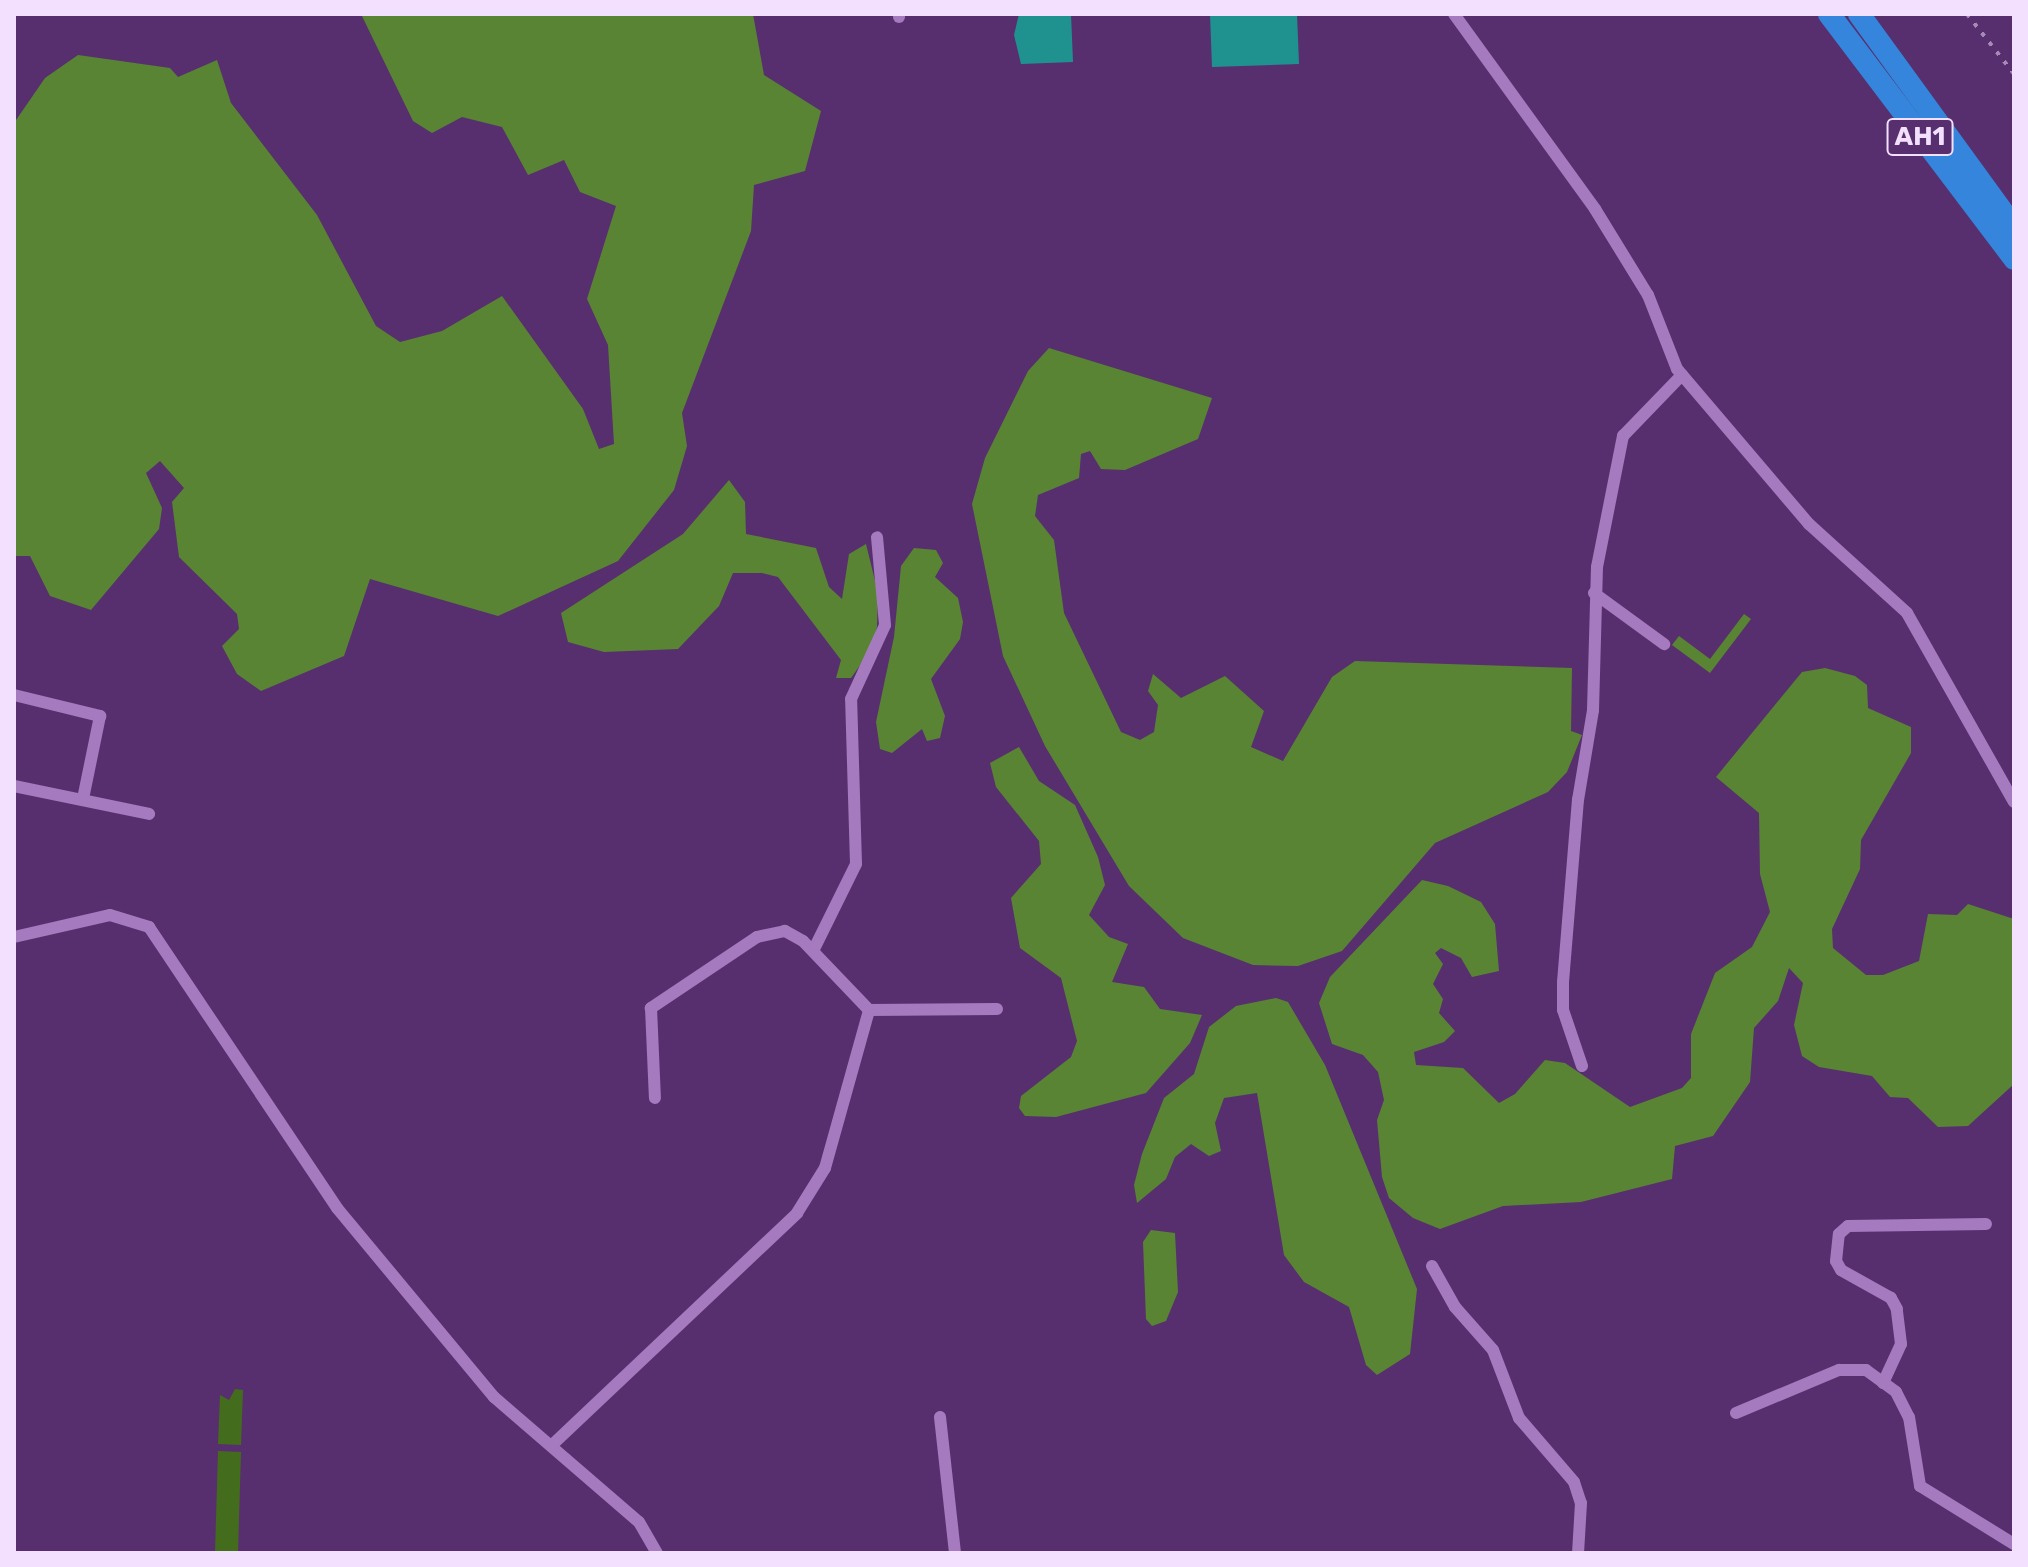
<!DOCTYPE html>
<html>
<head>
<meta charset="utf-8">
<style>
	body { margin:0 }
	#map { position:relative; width:2028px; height:1567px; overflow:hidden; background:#582f6e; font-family:Rubik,sans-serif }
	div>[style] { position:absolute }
	.green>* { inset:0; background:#436c1d }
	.forest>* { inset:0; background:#598434 }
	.water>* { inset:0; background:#1f9290 }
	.street>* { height:12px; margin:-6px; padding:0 6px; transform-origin:6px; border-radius:6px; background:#a67abe }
	.highway>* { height:22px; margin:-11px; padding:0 11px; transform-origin:11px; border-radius:11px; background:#3485db }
	.rail>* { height:4px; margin-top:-2px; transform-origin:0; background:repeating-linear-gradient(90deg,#a78ab8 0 4px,transparent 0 12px) }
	span { translate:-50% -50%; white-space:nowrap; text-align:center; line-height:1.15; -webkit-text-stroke:8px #582f6e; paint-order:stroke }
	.shield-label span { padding:2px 6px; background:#582f6e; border:2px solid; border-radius:6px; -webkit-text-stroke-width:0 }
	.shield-label { font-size:26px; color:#f2e0fe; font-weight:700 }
	.frame { position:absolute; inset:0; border:16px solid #f2e0fe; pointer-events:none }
</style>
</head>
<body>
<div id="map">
	<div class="green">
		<i style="clip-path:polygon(235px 1389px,243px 1390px,241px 1445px,218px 1444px,220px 1395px,229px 1400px)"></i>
		<i style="clip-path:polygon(218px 1451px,241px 1452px,238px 1553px,215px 1553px)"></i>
	</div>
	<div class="forest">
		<i style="clip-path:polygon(361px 14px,753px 14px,764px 75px,821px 111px,805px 171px,754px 185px,751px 231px,682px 413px,687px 446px,674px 490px,618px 561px,498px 616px,370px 579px,344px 656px,261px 691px,237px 674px,222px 646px,239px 629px,237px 614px,179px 557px,172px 502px,184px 488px,160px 461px,146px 473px,162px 508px,159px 529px,91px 610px,50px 596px,30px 556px,14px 556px,14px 123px,45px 78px,78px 55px,170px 68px,178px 77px,217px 60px,231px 103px,317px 215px,376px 326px,400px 342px,442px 331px,502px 296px,583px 409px,599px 449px,614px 444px,608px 345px,587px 299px,616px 206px,580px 192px,564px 160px,528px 175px,502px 127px,462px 117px,432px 133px,413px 121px)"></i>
		<i style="clip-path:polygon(1049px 348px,1212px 398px,1198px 439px,1125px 470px,1101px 469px,1090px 451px,1081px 454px,1079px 478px,1038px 495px,1035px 516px,1054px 540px,1064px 613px,1121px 732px,1140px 740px,1154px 732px,1158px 705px,1148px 691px,1153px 674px,1181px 698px,1225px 676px,1264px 711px,1251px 747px,1283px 761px,1332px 677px,1355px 661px,1572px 668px,1571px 731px,1582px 735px,1567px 772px,1548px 792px,1435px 843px,1342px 951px,1298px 966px,1253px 965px,1183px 938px,1129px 886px,1045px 746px,1003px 656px,972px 504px,985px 458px,1028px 371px)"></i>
		<i style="clip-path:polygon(729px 480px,745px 502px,746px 534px,816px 548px,829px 587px,842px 599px,849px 554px,866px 544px,878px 593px,877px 627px,871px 650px,851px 678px,836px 678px,841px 660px,778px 577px,762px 573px,733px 573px,719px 606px,678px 649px,604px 652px,568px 642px,561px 613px,683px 534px)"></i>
		<i style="clip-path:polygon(914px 548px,936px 550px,943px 563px,935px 577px,958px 598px,963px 622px,960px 639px,931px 679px,945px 716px,940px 738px,927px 741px,922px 729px,892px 753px,880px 749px,876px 722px,894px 637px,901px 566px)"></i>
		<i style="clip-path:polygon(1744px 614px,1751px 619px,1710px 673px,1672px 645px,1679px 636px,1710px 659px)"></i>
		<i style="clip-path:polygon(1825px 668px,1855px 676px,1867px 685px,1868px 708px,1911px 727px,1911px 753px,1861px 840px,1860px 869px,1832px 929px,1833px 948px,1866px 975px,1883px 975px,1919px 961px,1928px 914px,1957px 915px,1968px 904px,2014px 919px,2014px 1084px,1968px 1126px,1938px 1127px,1908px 1098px,1890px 1097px,1872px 1076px,1819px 1067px,1802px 1056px,1794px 1025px,1803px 983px,1789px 968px,1778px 1001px,1754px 1028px,1750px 1082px,1713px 1136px,1675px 1146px,1672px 1179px,1581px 1202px,1503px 1206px,1440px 1229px,1413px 1218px,1389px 1198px,1382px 1177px,1377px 1120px,1384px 1100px,1378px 1072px,1363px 1055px,1332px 1044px,1319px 1003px,1330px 977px,1422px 880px,1448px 886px,1481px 902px,1495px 924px,1499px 971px,1472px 977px,1461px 958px,1441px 948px,1435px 953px,1443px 964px,1433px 984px,1443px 999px,1439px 1013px,1455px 1031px,1444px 1042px,1414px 1052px,1416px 1065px,1463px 1068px,1499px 1103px,1515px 1094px,1545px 1060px,1565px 1063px,1630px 1107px,1682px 1088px,1691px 1078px,1691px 1034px,1715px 973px,1752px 947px,1770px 912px,1760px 874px,1759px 813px,1716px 777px,1802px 672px)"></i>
		<i style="clip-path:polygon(1019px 747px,1039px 781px,1075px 805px,1098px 857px,1105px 885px,1089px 915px,1109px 937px,1128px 944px,1112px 982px,1144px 987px,1160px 1009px,1202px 1015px,1190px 1043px,1146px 1093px,1056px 1117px,1025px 1116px,1019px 1108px,1021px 1096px,1071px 1057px,1077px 1041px,1061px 978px,1020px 948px,1011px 898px,1041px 864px,1039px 841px,996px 787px,990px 763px)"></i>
		<i style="clip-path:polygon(1276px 998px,1288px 1002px,1325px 1065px,1417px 1289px,1410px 1354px,1377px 1375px,1366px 1365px,1349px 1307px,1304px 1282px,1284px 1255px,1257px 1093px,1224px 1098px,1215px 1123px,1221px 1151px,1209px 1156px,1191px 1144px,1175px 1157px,1166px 1179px,1137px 1203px,1134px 1185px,1142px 1154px,1164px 1098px,1194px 1074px,1209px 1027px,1236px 1006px)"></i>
		<i style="clip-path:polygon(1151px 1230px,1175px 1233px,1178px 1292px,1166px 1321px,1152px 1326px,1146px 1319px,1143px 1242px)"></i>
	</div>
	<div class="water">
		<i style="clip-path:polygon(1019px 14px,1071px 14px,1073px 62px,1021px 64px,1014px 35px)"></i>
		<i style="clip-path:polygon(1210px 14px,1297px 14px,1299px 64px,1212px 67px)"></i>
	</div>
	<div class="street">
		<i style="left:1454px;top:14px;width:241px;rotate:54.1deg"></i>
		<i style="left:1595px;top:209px;width:101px;rotate:58.4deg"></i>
		<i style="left:1648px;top:295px;width:79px;rotate:68.6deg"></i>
		<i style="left:1677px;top:369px;width:204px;rotate:49.6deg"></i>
		<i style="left:1809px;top:524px;width:132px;rotate:42.2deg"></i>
		<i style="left:1907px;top:613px;width:217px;rotate:60.5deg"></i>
		<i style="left:899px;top:17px;width:3px;rotate:-90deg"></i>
		<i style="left:1594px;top:593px;width:87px;rotate:36.1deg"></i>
		<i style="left:14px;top:695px;width:89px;rotate:13.7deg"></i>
		<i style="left:100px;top:716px;width:85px;rotate:101.6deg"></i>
		<i style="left:14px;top:786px;width:138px;rotate:11.7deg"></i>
		<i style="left:14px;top:937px;width:98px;rotate:-12.9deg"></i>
		<i style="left:110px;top:915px;width:41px;rotate:17.1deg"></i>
		<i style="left:149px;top:927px;width:338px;rotate:56.2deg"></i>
		<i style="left:337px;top:1208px;width:246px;rotate:50.3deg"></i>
		<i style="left:494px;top:1397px;width:191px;rotate:40.8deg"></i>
		<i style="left:639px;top:1522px;width:36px;rotate:60deg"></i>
		<i style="left:813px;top:951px;width:97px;rotate:-63.7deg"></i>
		<i style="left:856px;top:864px;width:165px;rotate:-91.7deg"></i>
		<i style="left:851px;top:699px;width:81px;rotate:-65.3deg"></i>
		<i style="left:885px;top:625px;width:88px;rotate:-95.2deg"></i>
		<i style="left:869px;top:1010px;width:128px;rotate:-0.4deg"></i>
		<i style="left:1582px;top:1066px;width:59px;rotate:-108.7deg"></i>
		<i style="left:1563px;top:1010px;width:28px;rotate:-90deg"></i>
		<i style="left:1563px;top:982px;width:183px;rotate:-85.3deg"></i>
		<i style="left:1578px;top:800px;width:91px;rotate:-80.5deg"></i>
		<i style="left:1593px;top:710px;width:143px;rotate:-88.4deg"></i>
		<i style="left:1597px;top:567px;width:134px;rotate:-78.8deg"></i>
		<i style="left:1623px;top:436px;width:85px;rotate:-46deg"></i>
		<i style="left:1432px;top:1266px;width:47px;rotate:60.7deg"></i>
		<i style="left:1455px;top:1307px;width:57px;rotate:48.5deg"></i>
		<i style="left:1493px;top:1350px;width:73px;rotate:69.1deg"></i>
		<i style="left:1519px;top:1418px;width:84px;rotate:49.3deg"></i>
		<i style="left:1574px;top:1482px;width:22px;rotate:72deg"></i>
		<i style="left:1581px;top:1503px;width:50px;rotate:93.4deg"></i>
		<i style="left:1883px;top:1383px;width:43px;rotate:-65.2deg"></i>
		<i style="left:1901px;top:1344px;width:35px;rotate:-97deg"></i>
		<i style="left:1897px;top:1309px;width:13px;rotate:-119deg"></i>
		<i style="left:1891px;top:1298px;width:57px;rotate:-150.8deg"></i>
		<i style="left:1841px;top:1270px;width:10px;rotate:-119deg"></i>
		<i style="left:1836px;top:1261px;width:27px;rotate:-84deg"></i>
		<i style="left:1839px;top:1234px;width:12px;rotate:-42deg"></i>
		<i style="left:1848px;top:1226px;width:138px;rotate:-0.8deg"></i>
		<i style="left:1736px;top:1413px;width:112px;rotate:-22.7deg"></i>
		<i style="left:1839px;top:1370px;width:27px"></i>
		<i style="left:1866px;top:1370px;width:37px;rotate:36deg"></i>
		<i style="left:1896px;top:1392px;width:28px;rotate:63deg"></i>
		<i style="left:1909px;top:1417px;width:70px;rotate:80.9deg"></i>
		<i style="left:1920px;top:1486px;width:110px;rotate:31.7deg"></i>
		<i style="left:940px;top:1417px;width:137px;rotate:83.7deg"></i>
		<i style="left:551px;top:1446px;width:339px;rotate:-43.4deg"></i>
		<i style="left:797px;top:1213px;width:53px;rotate:-58.1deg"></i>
		<i style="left:825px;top:1168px;width:164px;rotate:-74.4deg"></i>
		<i style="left:869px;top:1010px;width:95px;rotate:-133.7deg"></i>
		<i style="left:803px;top:941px;width:21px;rotate:-151deg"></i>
		<i style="left:785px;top:931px;width:29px;rotate:168deg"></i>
		<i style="left:757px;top:937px;width:128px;rotate:146.2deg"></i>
		<i style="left:651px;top:1008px;width:90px;rotate:87.5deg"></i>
	</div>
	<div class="highway">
		<i style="left:1829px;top:14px;width:307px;rotate:52.9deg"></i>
		<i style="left:1859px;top:14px;width:263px;rotate:54deg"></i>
	</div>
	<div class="rail">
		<i style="left:1967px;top:14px;width:76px;rotate:51.9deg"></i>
	</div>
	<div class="shield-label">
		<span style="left:1920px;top:137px">AH1</span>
	</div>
	<div class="frame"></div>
</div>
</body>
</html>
